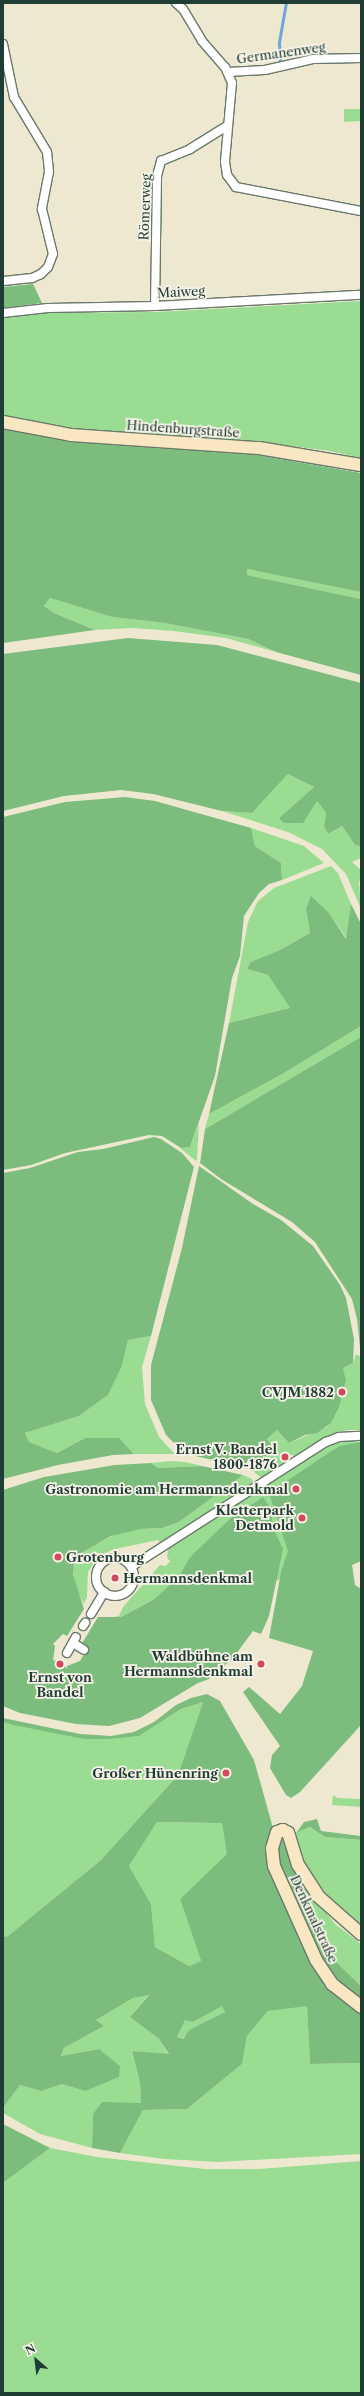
<!DOCTYPE html>
<html>
<head>
<meta charset="utf-8">
<style>
	body { margin:0 }
	#map { position:relative; width:364px; height:2396px; overflow:hidden; background:#efe8d0; font-family:"Libre Caslon Text",serif }
	div>[style] { position:absolute }
	.green>* { inset:0; background:#9bdc93 }
	.forest>* { inset:0; background:#7cbc7d }
	.stream>* { height:3px; margin:-1.5px; padding:0 1.5px; transform-origin:1.5px; border-radius:1.5px; background:#6ea5dc }
	.roads { filter:drop-shadow(1px 0 #68796b) drop-shadow(-1px 0 #68796b) drop-shadow(0 1px #68796b) drop-shadow(0 -1px #68796b) }
	.street>* { height:8px; margin:-4px; padding:0 4px; transform-origin:4px; border-radius:4px; background:#fff }
	.street>.ring { margin:-4px; padding:0; box-sizing:content-box; background:none; border:8px solid #fff; border-radius:50% }
	.secondary>* { height:12px; margin:-6px; padding:0 6px; transform-origin:6px; border-radius:6px; background:#f9e7c3 }
	.dots>* { width:11px; height:11px; translate:-50% -50%; box-sizing:border-box; border:2px solid #f7f3e8; border-radius:50% }
	span { translate:-50% -50%; white-space:nowrap; text-align:center; line-height:1.15; -webkit-text-stroke:3.5px #f7f3e8; paint-order:stroke }
	.street-label { font-size:13px; color:#1f3d34 }
	.poi-label { font-size:13px; color:#1f3d34; font-weight:700 }
	.right { translate:-100% -50%; text-align:right }
	.left { translate:0 -50%; text-align:left }
	.frame { position:absolute; inset:0; border:4px solid #1f3d34; pointer-events:none }
	.north { position:absolute; left:16px; top:2340px; width:40px; height:40px; -webkit-text-stroke:3px #f7f3e8; paint-order:stroke; rotate:332deg; font-size:11px; font-weight:700; line-height:16px; text-align:center; color:#1f3d34 }
	.north::after { content:''; display:block; margin:auto; width:14px; height:18px; background:#1f3d34; clip-path:polygon(50% 0,100% 100%,50% 72%,0 100%) }
</style>
</head>
<body>
<div id="map">
	<div class="green">
		<i style="clip-path:polygon(344px 109px,361px 109px,361px 121px,344px 122px)"></i>
		<i style="clip-path:polygon(361px 301px,361px 458px,330px 451px,260px 442px,74px 428px,3px 415px,3px 318px,46px 313px,156px 312px)"></i>
		<i style="clip-path:polygon(247px 569px,361px 592px,361px 599px,247px 575px)"></i>
		<i style="clip-path:polygon(50px 598px,112px 617px,165px 623px,248px 639px,276px 652px,226px 638px,174px 631px,132px 628px,95px 630px,54px 613px,44px 606px)"></i>
		<i style="clip-path:polygon(288px 774px,314px 787px,279px 818px,317px 801px,326px 813px,324px 826px,328px 834px,342px 826px,355px 845px,361px 847px,361px 858px,352px 862px,361px 870px,361px 882px,359px 881px,361px 909px,346px 874px,322px 849px,288px 832px,222px 811px,252px 813px)"></i>
		<i style="clip-path:polygon(251px 828px,304px 846px,324px 863px,282px 880px,281px 863px,255px 846px)"></i>
		<i style="clip-path:polygon(331px 866px,338px 873px,351px 904px,347px 939px,329px 913px,306px 909px,310px 933px,280px 950px,252px 962px,247px 969px,268px 975px,290px 1008px,229px 1023px,248px 922px,258px 901px,274px 888px)"></i>
		<i style="clip-path:polygon(361px 1026px,361px 1037px,205px 1129px,209px 1114px,284px 1073px)"></i>
		<i style="clip-path:polygon(199px 1123px,197px 1159px,196px 1161px,180px 1148px,190px 1147px)"></i>
		<i style="clip-path:polygon(151px 1336px,142px 1367px,145px 1404px,159px 1437px,175px 1454px,134px 1454px,119px 1438px,85px 1438px,57px 1453px,29px 1442px,25px 1433px,79px 1416px,108px 1395px,122px 1366px,128px 1340px)"></i>
		<i style="clip-path:polygon(356px 1354px,361px 1357px,361px 1430px,347px 1430px,331px 1435px,297px 1456px,290px 1455px,288px 1462px,263px 1478px,260px 1477px,252px 1470px,255px 1463px,275px 1450px,267px 1439px,277px 1430px,289px 1443px,327px 1427px,345px 1376px,343px 1368px,353px 1363px)"></i>
		<i style="clip-path:polygon(348px 1440px,361px 1442px,279px 1580px,276px 1581px,204px 1545px,190px 1557px,179px 1576px,153px 1600px,121px 1617px,101px 1619px,119px 1616px,123px 1607px,160px 1565px,166px 1566px,169px 1562px,171px 1563px,167px 1557px,168px 1549px,328px 1446px)"></i>
		<i style="clip-path:polygon(171px 1461px,185px 1462px,202px 1466px,158px 1468px,151px 1463px)"></i>
		<i style="clip-path:polygon(243px 1475px,252px 1479px,254px 1484px,161px 1543px,158px 1540px,115px 1549px,98px 1556px,88px 1572px,87px 1597px,84px 1604px,75px 1586px,73px 1570px,76px 1559px,85px 1550px,116px 1534px,141px 1529px,164px 1528px,179px 1522px)"></i>
		<i style="clip-path:polygon(203px 1702px,178px 1775px,101px 1860px,8px 1936px,3px 1937px,3px 1722px,83px 1739px,139px 1736px,181px 1709px)"></i>
		<i style="clip-path:polygon(333px 1795px,337px 1798px,361px 1799px,361px 1807px,332px 1805px)"></i>
		<i style="clip-path:polygon(157px 1822px,222px 1823px,228px 1854px,180px 1899px,201px 1961px,189px 1966px,155px 1947px,151px 1904px,129px 1866px)"></i>
		<i style="clip-path:polygon(308px 1827px,325px 1837px,361px 1840px,361px 1925px,332px 1902px,307px 1867px,299px 1850px,296px 1833px)"></i>
		<i style="clip-path:polygon(309px 1891px,335px 1924px,361px 1944px,361px 1986px,334px 1960px,303px 1897px)"></i>
		<i style="clip-path:polygon(149px 1994px,130px 2017px,159px 2039px,169px 2055px,132px 2051px,140px 2083px,141px 2103px,93px 2114px,92px 2148px,40px 2134px,3px 2113px,3px 2108px,20px 2085px,41px 2091px,62px 2084px,85px 2091px,99px 2049px,61px 2056px,64px 2048px,104px 2026px,96px 2020px,133px 1998px)"></i>
		<i style="clip-path:polygon(222px 2005px,225px 2012px,190px 2030px,182px 2039px,177px 2037px,185px 2019px,193px 2022px)"></i>
		<i style="clip-path:polygon(307px 2005px,310px 2064px,361px 2063px,361px 2154px,217px 2162px,165px 2159px,120px 2153px,143px 2110px,187px 2109px,242px 2064px,247px 2036px,268px 2011px)"></i>
		<i style="clip-path:polygon(50px 2148px,97px 2157px,205px 2169px,259px 2169px,361px 2161px,361px 2393px,3px 2393px,3px 2183px)"></i>
	</div>
	<div class="forest">
		<i style="clip-path:polygon(33px 284px,42px 303px,3px 308px,3px 287px)"></i>
		<i style="clip-path:polygon(3px 429px,70px 442px,257px 455px,361px 473px,361px 592px,247px 569px,247px 575px,361px 599px,361px 675px,276px 652px,248px 639px,165px 623px,112px 617px,50px 598px,44px 606px,54px 613px,95px 630px,3px 643px)"></i>
		<i style="clip-path:polygon(128px 638px,217px 645px,361px 683px,361px 847px,355px 845px,342px 826px,328px 834px,324px 826px,326px 813px,317px 801px,303px 823px,284px 823px,279px 818px,314px 787px,288px 774px,252px 813px,222px 811px,153px 794px,121px 790px,64px 796px,3px 811px,3px 654px)"></i>
		<i style="clip-path:polygon(125px 797px,155px 801px,251px 828px,255px 846px,281px 863px,282px 880px,269px 884px,259px 893px,244px 916px,240px 956px,232px 978px,215px 1076px,190px 1147px,181px 1148px,162px 1136px,149px 1135px,65px 1153px,31px 1165px,3px 1170px,3px 817px,65px 802px)"></i>
		<i style="clip-path:polygon(311px 896px,329px 913px,346px 939px,351px 904px,361px 924px,361px 1026px,284px 1073px,209px 1114px,229px 1023px,290px 1008px,268px 975px,247px 969px,251px 962px,280px 950px,310px 933px,306px 909px)"></i>
		<i style="clip-path:polygon(361px 1037px,361px 1357px,357px 1319px,352px 1299px,315px 1242px,292px 1222px,221px 1179px,200px 1163px,205px 1129px)"></i>
		<i style="clip-path:polygon(154px 1137px,161px 1139px,182px 1153px,194px 1167px,151px 1336px,128px 1340px,122px 1366px,108px 1395px,79px 1416px,25px 1433px,29px 1442px,57px 1453px,85px 1438px,119px 1438px,134px 1454px,113px 1455px,58px 1465px,3px 1479px,3px 1173px,30px 1168px,78px 1152px,103px 1149px)"></i>
		<i style="clip-path:polygon(199px 1166px,253px 1204px,281px 1220px,313px 1246px,340px 1285px,346px 1298px,354px 1339px,353px 1363px,343px 1368px,346px 1380px,339px 1407px,331px 1423px,317px 1433px,305px 1435px,289px 1443px,277px 1430px,267px 1439px,275px 1450px,255px 1463px,248px 1461px,242px 1467px,187px 1454px,182px 1451px,166px 1435px,151px 1400px,151px 1365px,182px 1248px)"></i>
		<i style="clip-path:polygon(361px 1442px,361px 1561px,352px 1565px,355px 1585px,361px 1589px,361px 1725px,300px 1792px,291px 1798px,286px 1795px,270px 1768px,272px 1755px,280px 1746px,243px 1692px,249px 1687px,280px 1714px,302px 1686px,313px 1651px,269px 1638px,281px 1572px,288px 1551px,269px 1493px,330px 1452px,340px 1446px)"></i>
		<i style="clip-path:polygon(151px 1463px,158px 1468px,202px 1466px,243px 1475px,179px 1522px,163px 1528px,141px 1529px,111px 1536px,81px 1553px,74px 1564px,73px 1574px,84px 1609px,67px 1636px,63px 1634px,53px 1644px,55px 1646px,53px 1661px,56px 1660px,56px 1666px,59px 1663px,60px 1668px,65px 1666px,67px 1669px,67px 1666px,80px 1661px,84px 1654px,81px 1645px,98px 1617px,121px 1617px,153px 1600px,179px 1576px,190px 1557px,230px 1519px,263px 1497px,269px 1506px,274px 1530px,283px 1549px,269px 1616px,261px 1634px,253px 1631px,233px 1658px,209px 1679px,198px 1683px,140px 1718px,109px 1726px,76px 1724px,20px 1713px,3px 1706px,3px 1490px,44px 1477px,115px 1465px)"></i>
		<i style="clip-path:polygon(evenodd,207px 1694px,220px 1701px,254px 1760px,273px 1828px,269px 1839px,329px 1988px,361px 2013px,361px 2063px,310px 2064px,307px 2006px,268px 2011px,247px 2036px,242px 2064px,187px 2109px,143px 2110px,120px 2153px,92px 2148px,93px 2114px,102px 2102px,141px 2103px,140px 2083px,132px 2051px,169px 2054px,159px 2039px,130px 2017px,149px 1995px,133px 1998px,96px 2020px,104px 2026px,64px 2048px,61px 2056px,99px 2049px,120px 2066px,119px 2077px,85px 2091px,62px 2084px,41px 2091px,20px 2085px,3px 2108px,3px 1937px,8px 1936px,101px 1860px,178px 1775px,203px 1702px,181px 1709px,139px 1736px,108px 1739px,83px 1739px,14px 1725px,3px 1722px,3px 1718px,80px 1734px,111px 1736px,134px 1732px,154px 1722px,176px 1705px,191px 1698px,207px 1694px,157px 1822px,222px 1823px,227px 1854px,180px 1899px,201px 1961px,189px 1966px,155px 1947px,151px 1904px,129px 1866px,157px 1822px,207px 1694px,222px 2006px,225px 2012px,189px 2030px,183px 2039px,177px 2037px,185px 2020px,193px 2022px,222px 2006px)"></i>
		<i style="clip-path:polygon(317px 1819px,321px 1831px,361px 1836px,361px 1840px,325px 1837px,309px 1827px,296px 1833px,304px 1822px)"></i>
		<i style="clip-path:polygon(282px 1838px,293px 1867px,309px 1891px,304px 1897px,334px 1960px,361px 1986px,361px 2003px,337px 1983px,322px 1960px,277px 1857px,277px 1839px)"></i>
		<i style="clip-path:polygon(3px 2124px,50px 2148px,3px 2183px,4px 2165px)"></i>
	</div>
	<div class="stream">
		<i style="left:280px;top:61px;width:19px;rotate:-93deg"></i>
		<i style="left:279px;top:42px;width:40px;rotate:-80deg"></i>
	</div>
	<div class="roads">
		<div class="street">
			<i style="left:176px;top:3px;width:9px;rotate:41deg"></i>
			<i style="left:183px;top:9px;width:37px;rotate:59deg"></i>
			<i style="left:202px;top:41px;width:35px;rotate:49deg"></i>
			<i style="left:225px;top:67px;width:17px;rotate:66deg"></i>
			<i style="left:232px;top:83px;width:79px;rotate:95.1deg"></i>
			<i style="left:225px;top:162px;width:13px;rotate:81deg"></i>
			<i style="left:227px;top:175px;width:15px;rotate:53deg"></i>
			<i style="left:236px;top:187px;width:127px;rotate:10.9deg"></i>
			<i style="left:3px;top:44px;width:54px;rotate:78.3deg"></i>
			<i style="left:14px;top:97px;width:64px;rotate:59deg"></i>
			<i style="left:47px;top:152px;width:20px;rotate:84deg"></i>
			<i style="left:49px;top:172px;width:38px;rotate:101deg"></i>
			<i style="left:42px;top:209px;width:46px;rotate:76.3deg"></i>
			<i style="left:53px;top:254px;width:14px;rotate:111deg"></i>
			<i style="left:48px;top:267px;width:10px;rotate:135deg"></i>
			<i style="left:41px;top:274px;width:10px;rotate:156deg"></i>
			<i style="left:32px;top:278px;width:29px;rotate:174deg"></i>
			<i style="left:228px;top:72px;width:37px;rotate:-3deg"></i>
			<i style="left:265px;top:70px;width:49px;rotate:-12.9deg"></i>
			<i style="left:313px;top:59px;width:48px;rotate:-1.2deg"></i>
			<i style="left:155px;top:306px;width:130px;rotate:-89.1deg"></i>
			<i style="left:157px;top:176px;width:16px;rotate:-75deg"></i>
			<i style="left:161px;top:161px;width:31px;rotate:-22deg"></i>
			<i style="left:190px;top:149px;width:44px;rotate:-31.9deg"></i>
			<i style="left:3px;top:313px;width:45px;rotate:-6.3deg"></i>
			<i style="left:48px;top:308px;width:107px;rotate:-1.1deg"></i>
			<i style="left:155px;top:306px;width:206px;rotate:-3.1deg"></i>
			<i class="ring" style="left:96px;top:1558px;width:30px;height:30px"></i>
			<i style="left:131px;top:1567px;width:232px;rotate:-32.7deg"></i>
			<i style="left:326px;top:1442px;width:14px;rotate:-21deg"></i>
			<i style="left:339px;top:1437px;width:22px;rotate:-3deg"></i>
			<i style="left:91px;top:1614px;width:26px;rotate:-59deg"></i>
			<i style="left:83px;top:1626px;width:4px;rotate:-56deg"></i>
			<i style="left:73px;top:1643px;width:13px;rotate:32deg"></i>
			<i style="left:67px;top:1653px;width:18px;rotate:-61deg"></i>
		</div>
		<div class="secondary">
			<i style="left:3px;top:422px;width:69px;rotate:10.8deg"></i>
			<i style="left:71px;top:435px;width:188px;rotate:4deg"></i>
			<i style="left:259px;top:448px;width:103px;rotate:9.5deg"></i>
			<i style="left:361px;top:1934px;width:56px;rotate:-138.6deg"></i>
			<i style="left:319px;top:1897px;width:38px;rotate:-123deg"></i>
			<i style="left:298px;top:1865px;width:34px;rotate:-107deg"></i>
			<i style="left:288px;top:1833px;width:6px;rotate:-149deg"></i>
			<i style="left:283px;top:1830px;width:6px;rotate:162deg"></i>
			<i style="left:277px;top:1832px;width:17px;rotate:107deg"></i>
			<i style="left:272px;top:1848px;width:18px;rotate:84deg"></i>
			<i style="left:274px;top:1866px;width:103px;rotate:65.9deg"></i>
			<i style="left:316px;top:1960px;width:29px;rotate:56deg"></i>
			<i style="left:332px;top:1984px;width:37px;rotate:38deg"></i>
		</div>
	</div>
	<div class="dots">
		<i style="left:342px;top:1392px;background:#d1495b"></i>
		<i style="left:285px;top:1457px;background:#d1495b"></i>
		<i style="left:296px;top:1489px;background:#d1495b"></i>
		<i style="left:302px;top:1518px;background:#d1495b"></i>
		<i style="left:58px;top:1557px;background:#d1495b"></i>
		<i style="left:115px;top:1578px;background:#d1495b"></i>
		<i style="left:60px;top:1664px;background:#d1495b"></i>
		<i style="left:261px;top:1664px;background:#d1495b"></i>
		<i style="left:226px;top:1773px;background:#d1495b"></i>
	</div>
	<div class="street-label">
		<span style="left:281px;top:53px;rotate:-8deg">Germanenweg</span>
		<span style="left:145px;top:207px;rotate:-88deg">Römerweg</span>
		<span style="left:181px;top:292px;rotate:-3deg">Maiweg</span>
		<span style="left:183px;top:429px;rotate:4deg">Hindenburgstraße</span>
		<span style="left:314px;top:1919px;rotate:65deg">Denkmalstraße</span>
	</div>
	<div class="poi-label">
		<span class="right" style="left:334px;top:1392px">CVJM 1882</span>
		<span class="right" style="left:277px;top:1457px">Ernst V. Bandel<br>1800-1876</span>
		<span class="right" style="left:288px;top:1489px">Gastronomie am Hermannsdenkmal</span>
		<span class="right" style="left:294px;top:1518px">Kletterpark<br>Detmold</span>
		<span class="left" style="left:66px;top:1557px">Grotenburg</span>
		<span class="left" style="left:123px;top:1578px">Hermannsdenkmal</span>
		<span class="right" style="left:253px;top:1664px">Waldbühne am<br>Hermannsdenkmal</span>
		<span style="left:60px;top:1685px">Ernst von<br>Bandel</span>
		<span class="right" style="left:218px;top:1773px">Großer Hünenring</span>
	</div>
	<div class="frame"></div>
	<div class="north">N</div>
</div>
</body>
</html>
